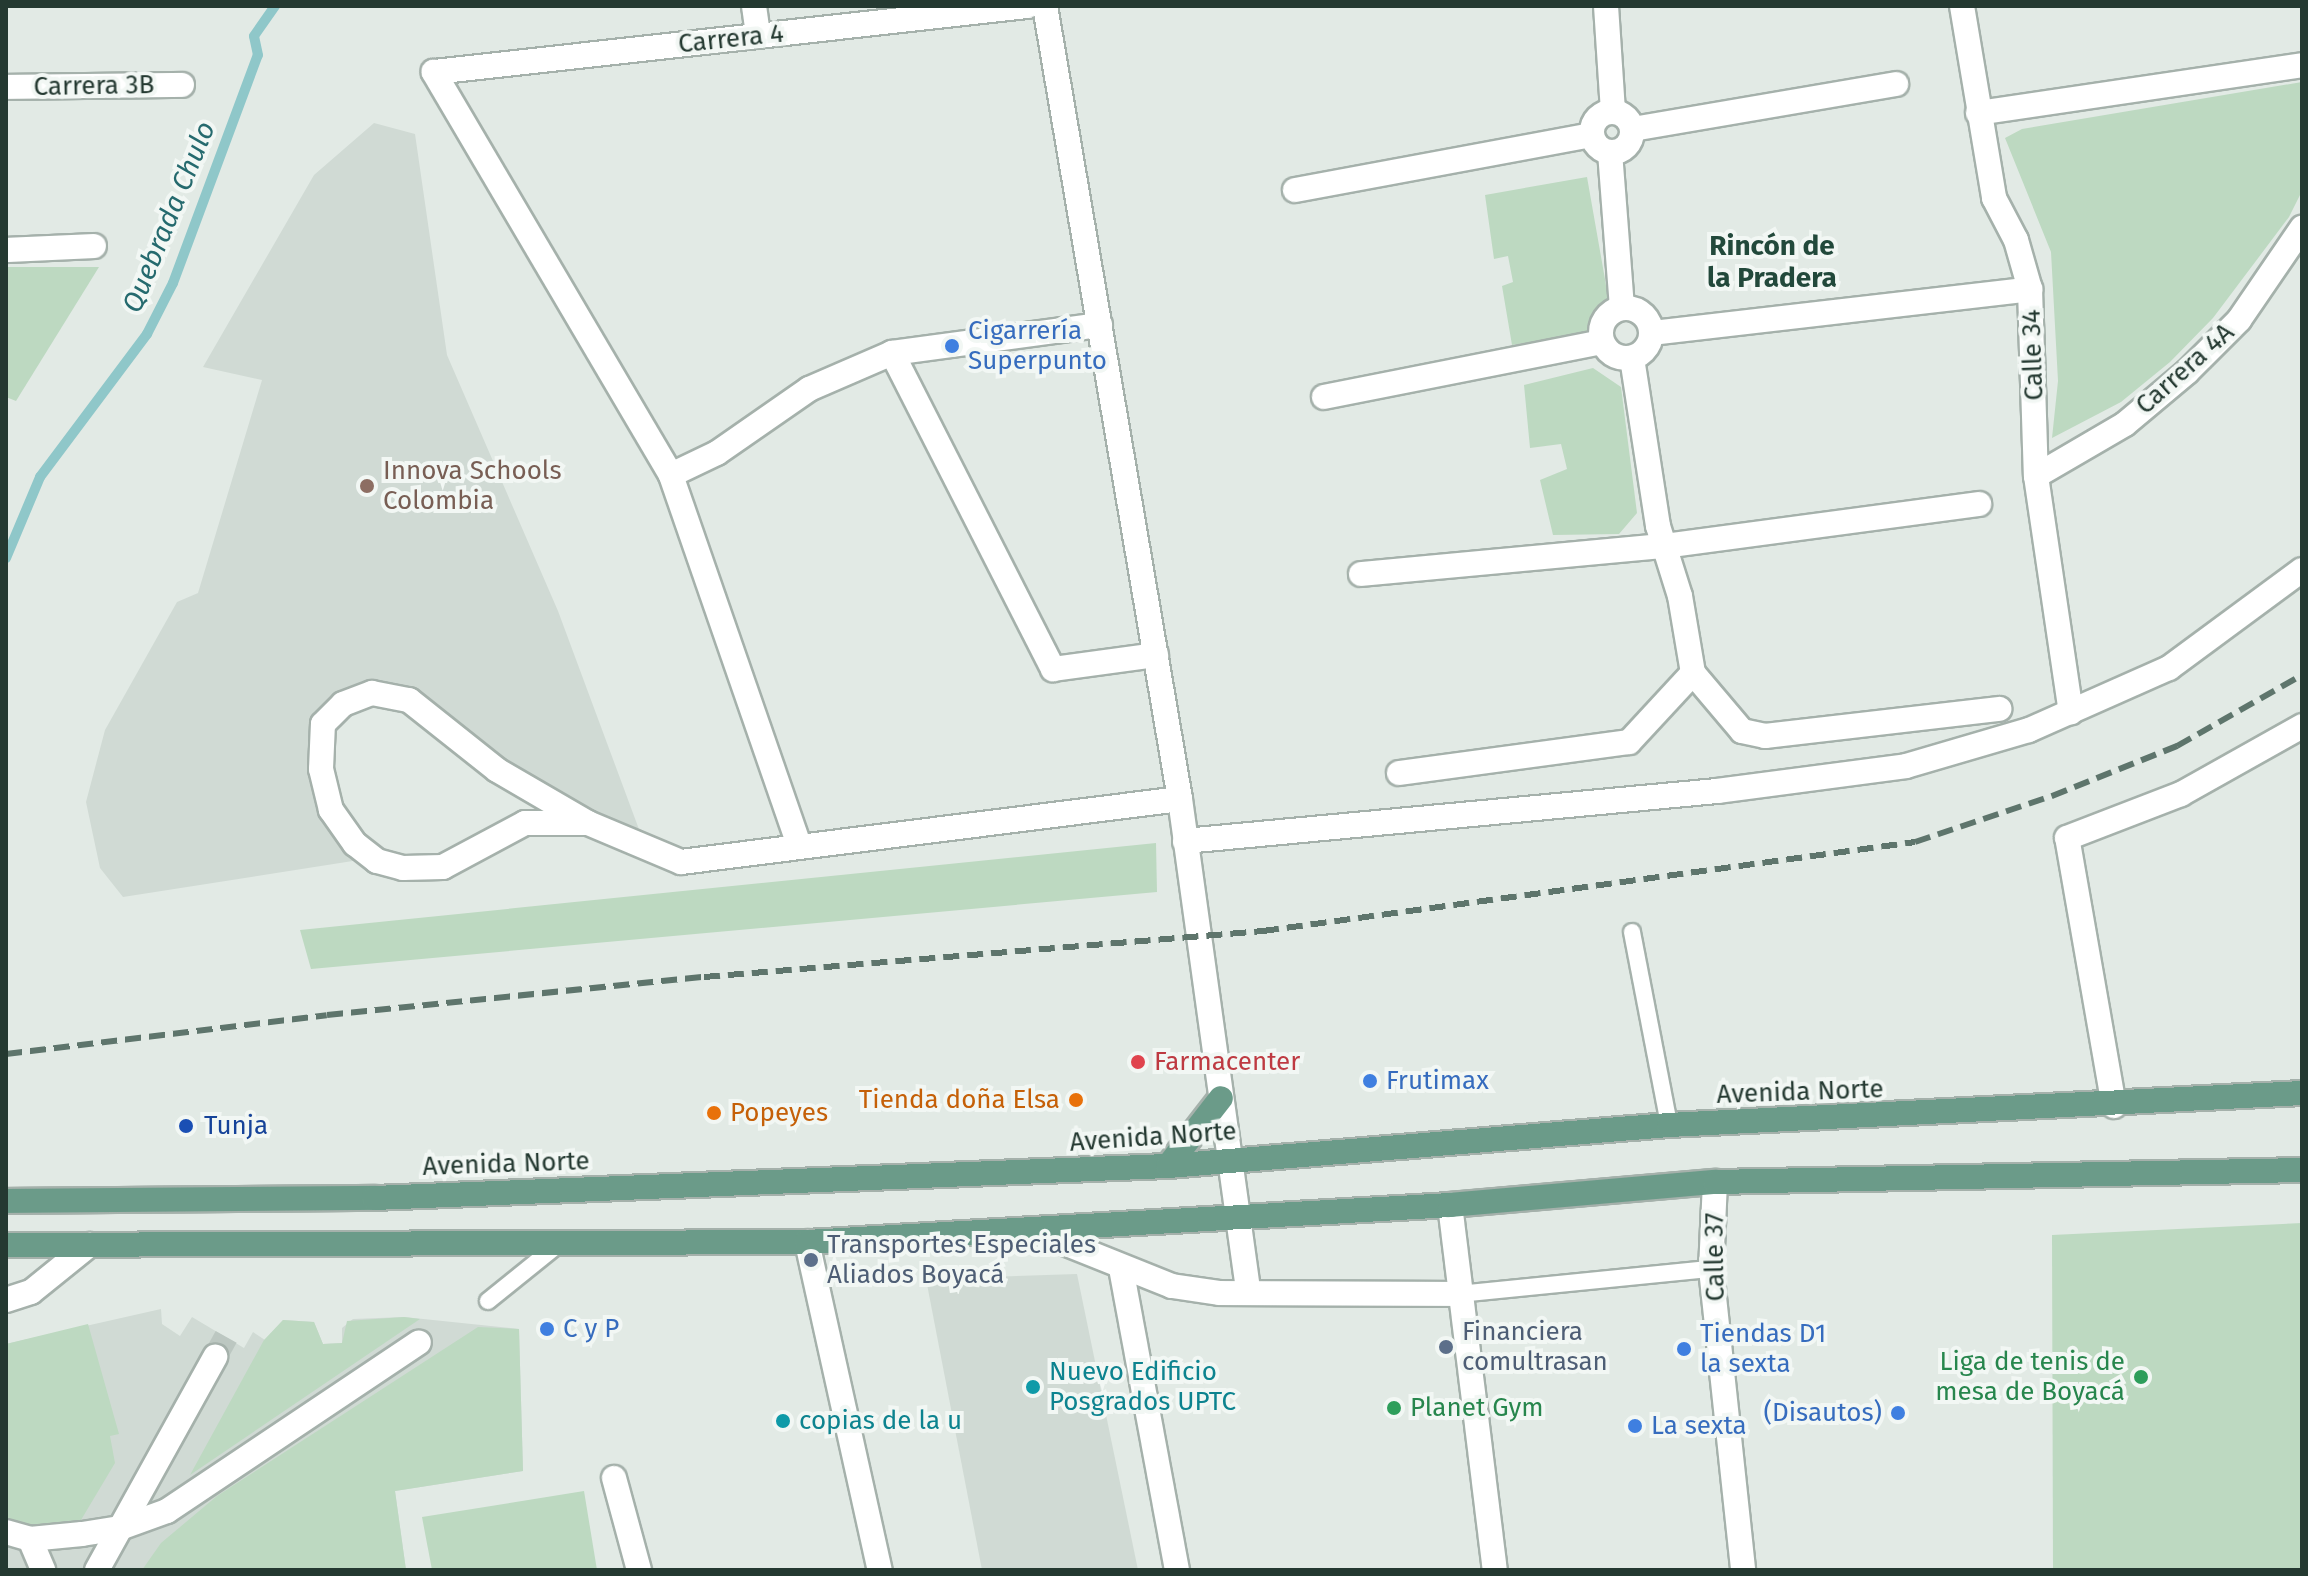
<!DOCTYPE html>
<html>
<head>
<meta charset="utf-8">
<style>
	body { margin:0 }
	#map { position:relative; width:2308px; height:1576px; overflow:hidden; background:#e2eae5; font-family:"Fira Sans",sans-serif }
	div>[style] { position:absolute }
	.built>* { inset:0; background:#d0dad4 }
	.green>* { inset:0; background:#bdd9c1 }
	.stream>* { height:10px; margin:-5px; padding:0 5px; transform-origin:5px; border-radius:5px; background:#8fc7c9 }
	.pedestrian-tunnel>* { height:24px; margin-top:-12px; transform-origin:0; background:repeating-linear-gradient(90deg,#bcc7c1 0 24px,transparent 0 36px) }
	.roads { filter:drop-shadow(2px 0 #a5b1ab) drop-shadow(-2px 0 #a5b1ab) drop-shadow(0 2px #a5b1ab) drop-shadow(0 -2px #a5b1ab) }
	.service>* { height:16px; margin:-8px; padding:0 8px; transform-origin:8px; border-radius:8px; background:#fff }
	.pedestrian>* { height:24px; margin:-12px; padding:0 12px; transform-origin:12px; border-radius:12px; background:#fff }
	.minor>* { height:24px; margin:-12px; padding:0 12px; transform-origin:12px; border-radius:12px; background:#fff }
	.minor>.ring { margin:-12px; padding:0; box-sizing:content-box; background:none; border:24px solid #fff; border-radius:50% }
	.primary>* { height:24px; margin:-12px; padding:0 12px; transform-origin:12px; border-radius:12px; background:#6b9b89 }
	.rail>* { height:6px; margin-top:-3px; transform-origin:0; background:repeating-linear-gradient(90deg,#5e756c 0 16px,transparent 0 24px) }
	.dots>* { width:22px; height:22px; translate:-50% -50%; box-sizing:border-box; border:4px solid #f2f7f4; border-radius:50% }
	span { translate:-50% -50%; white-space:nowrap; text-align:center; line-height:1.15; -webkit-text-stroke:8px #f2f7f4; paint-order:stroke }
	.street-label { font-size:26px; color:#243931 }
	.shop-label { font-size:26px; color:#366cbe }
	.left { translate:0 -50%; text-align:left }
	.right { translate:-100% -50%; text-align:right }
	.education-label { font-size:26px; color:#785e54 }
	.health-label { font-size:26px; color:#be3a42 }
	.food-label { font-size:26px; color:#c56008 }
	.transit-label { font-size:26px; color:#164399 }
	.service-label { font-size:26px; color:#4e5e75 }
	.leisure-label { font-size:26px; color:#27864d }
	.culture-label { font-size:26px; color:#0d838f }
	.water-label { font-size:28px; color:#256a6e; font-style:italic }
	.neighbourhood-label { font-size:28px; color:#22493b; font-weight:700 }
	.frame { position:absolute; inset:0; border:8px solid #243931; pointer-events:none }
</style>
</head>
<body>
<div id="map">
	<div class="built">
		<i style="clip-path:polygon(374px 123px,415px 134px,447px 355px,558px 611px,640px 832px,602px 820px,502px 763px,388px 685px,348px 688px,312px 721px,311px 774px,325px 824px,359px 860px,123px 897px,100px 868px,86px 802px,105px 730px,177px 602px,198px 593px,262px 380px,203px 367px,314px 175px)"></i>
		<i style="clip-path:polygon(1077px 1274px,1138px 1570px,982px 1570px,926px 1279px)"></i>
		<i style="clip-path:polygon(161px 1309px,162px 1324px,180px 1336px,192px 1317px,244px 1348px,253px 1332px,265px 1340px,283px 1320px,314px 1322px,323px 1344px,342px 1343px,342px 1328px,353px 1319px,404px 1317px,519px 1329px,523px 1471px,395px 1491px,406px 1570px,6px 1570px,6px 1344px)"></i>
	</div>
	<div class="green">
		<i style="clip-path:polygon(2302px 82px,2302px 191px,2289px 217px,2213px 318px,2170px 362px,2121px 402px,2052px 438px,2058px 381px,2051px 252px,2005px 138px,2022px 129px)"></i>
		<i style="clip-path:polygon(1587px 177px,1609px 302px,1584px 334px,1512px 345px,1502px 286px,1513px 282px,1508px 256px,1494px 259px,1485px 195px)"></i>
		<i style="clip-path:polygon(6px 267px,99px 267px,16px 401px,6px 397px)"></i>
		<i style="clip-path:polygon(1593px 368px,1621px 387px,1637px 513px,1619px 534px,1553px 535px,1540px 480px,1567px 469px,1561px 444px,1530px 448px,1524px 385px)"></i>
		<i style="clip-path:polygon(1156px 843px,1157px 892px,311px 969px,300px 930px)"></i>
		<i style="clip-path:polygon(2302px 1223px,2302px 1570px,2053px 1570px,2052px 1235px)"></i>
		<i style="clip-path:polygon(404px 1317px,420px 1319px,190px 1475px,264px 1340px,283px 1320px,314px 1322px,323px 1344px,342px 1343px,347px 1321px)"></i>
		<i style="clip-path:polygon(88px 1324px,119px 1434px,110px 1436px,115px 1463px,78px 1525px,45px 1529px,6px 1522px,6px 1344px)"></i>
		<i style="clip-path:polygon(478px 1327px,519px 1329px,523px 1471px,395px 1491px,406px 1570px,142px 1570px,161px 1543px,217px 1496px)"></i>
		<i style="clip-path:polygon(584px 1491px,597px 1570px,432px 1570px,422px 1517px)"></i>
	</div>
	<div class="stream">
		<i style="left:6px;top:558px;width:88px;rotate:-67.2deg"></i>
		<i style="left:40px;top:477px;width:179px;rotate:-53.2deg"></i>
		<i style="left:147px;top:334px;width:57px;rotate:-63deg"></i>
		<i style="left:173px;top:283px;width:243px;rotate:-69.6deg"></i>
		<i style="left:258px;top:55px;width:19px;rotate:-102deg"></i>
		<i style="left:254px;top:36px;width:37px;rotate:-55deg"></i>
	</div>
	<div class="pedestrian-tunnel">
		<i style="left:215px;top:1357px;width:23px;rotate:-61deg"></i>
	</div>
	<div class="roads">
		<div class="service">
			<i style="left:1632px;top:932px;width:197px;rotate:79.1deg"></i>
			<i style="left:1459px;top:1294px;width:253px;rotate:-5.7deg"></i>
			<i style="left:488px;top:1301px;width:94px;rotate:-38.9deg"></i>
		</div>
		<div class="pedestrian">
			<i style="left:6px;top:1532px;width:25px;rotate:16deg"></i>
			<i style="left:30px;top:1539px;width:52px;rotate:-5.5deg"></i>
			<i style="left:82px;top:1534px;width:38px;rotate:-9deg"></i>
			<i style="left:120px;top:1528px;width:50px;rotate:-19.9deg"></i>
			<i style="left:167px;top:1511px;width:303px;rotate:-33.8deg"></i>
			<i style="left:30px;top:1539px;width:34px;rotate:67deg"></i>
			<i style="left:97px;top:1570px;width:244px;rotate:-61deg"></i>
		</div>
		<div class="minor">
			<i style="left:754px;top:6px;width:30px;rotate:82deg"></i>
			<i style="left:1045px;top:6px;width:804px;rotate:80.34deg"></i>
			<i style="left:1180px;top:799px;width:497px;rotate:82.1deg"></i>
			<i style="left:1606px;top:6px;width:105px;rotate:86.2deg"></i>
			<i style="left:1962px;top:6px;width:195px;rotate:80.5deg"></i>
			<i style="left:1994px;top:198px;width:47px;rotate:62.4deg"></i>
			<i style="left:2016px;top:240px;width:51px;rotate:74.1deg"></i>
			<i style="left:2030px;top:289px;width:187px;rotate:88.2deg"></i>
			<i style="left:2036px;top:476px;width:239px;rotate:81.6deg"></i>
			<i style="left:6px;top:87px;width:176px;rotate:-0.7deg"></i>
			<i class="ring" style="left:1592px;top:112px;width:16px;height:16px"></i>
			<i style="left:1978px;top:113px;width:328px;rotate:-8.4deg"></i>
			<i style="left:1633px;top:129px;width:267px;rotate:-9.7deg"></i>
			<i style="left:1610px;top:152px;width:155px;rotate:85.6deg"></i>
			<i style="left:1295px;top:190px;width:302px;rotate:-10.5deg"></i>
			<i style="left:6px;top:250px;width:88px;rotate:-2.6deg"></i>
			<i class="ring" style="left:1601px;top:308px;width:26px;height:26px"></i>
			<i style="left:1652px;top:333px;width:381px;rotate:-6.6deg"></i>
			<i style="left:892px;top:353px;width:355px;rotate:63deg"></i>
			<i style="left:1053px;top:669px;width:104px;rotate:-7.7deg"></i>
			<i style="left:1632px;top:358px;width:170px;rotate:81.2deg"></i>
			<i style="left:1658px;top:526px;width:73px;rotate:72.6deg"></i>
			<i style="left:1680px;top:596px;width:78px;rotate:80.4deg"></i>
			<i style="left:1693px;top:673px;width:76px;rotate:49.8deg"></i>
			<i style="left:1742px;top:731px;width:24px;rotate:12deg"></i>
			<i style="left:1765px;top:736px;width:236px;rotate:-6.6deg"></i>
			<i style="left:1324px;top:397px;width:283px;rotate:-11.2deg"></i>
			<i style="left:671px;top:475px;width:51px;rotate:-25.6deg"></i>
			<i style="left:717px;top:453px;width:112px;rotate:-34.8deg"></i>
			<i style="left:809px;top:389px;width:90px;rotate:-23.4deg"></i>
			<i style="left:892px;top:353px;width:210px;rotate:-7.7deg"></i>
			<i style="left:2036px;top:476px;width:103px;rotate:-30.3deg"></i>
			<i style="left:2125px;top:424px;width:81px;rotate:-40deg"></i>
			<i style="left:2187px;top:372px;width:74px;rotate:-45deg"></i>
			<i style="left:2239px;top:320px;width:112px;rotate:-55.6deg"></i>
			<i style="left:1361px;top:574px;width:304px;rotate:-5.3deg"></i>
			<i style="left:1664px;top:546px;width:318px;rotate:-7.6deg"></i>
			<i style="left:1399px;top:773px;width:232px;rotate:-7.7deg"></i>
			<i style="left:1629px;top:742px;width:94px;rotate:-47.2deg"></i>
			<i style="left:588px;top:823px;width:63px;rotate:180deg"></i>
			<i style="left:525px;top:823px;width:93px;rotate:151.8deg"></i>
			<i style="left:443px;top:867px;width:40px;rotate:178.6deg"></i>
			<i style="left:403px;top:868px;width:27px;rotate:-165deg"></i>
			<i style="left:377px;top:861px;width:28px;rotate:-142deg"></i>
			<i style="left:355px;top:844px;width:42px;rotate:-125.2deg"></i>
			<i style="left:331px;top:810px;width:42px;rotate:-103.7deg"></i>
			<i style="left:321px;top:769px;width:45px;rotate:-87.5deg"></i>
			<i style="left:323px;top:724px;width:28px;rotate:-45deg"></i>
			<i style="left:343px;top:704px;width:31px;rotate:-21deg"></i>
			<i style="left:372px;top:693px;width:38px;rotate:11deg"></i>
			<i style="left:409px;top:700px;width:112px;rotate:38.5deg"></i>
			<i style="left:497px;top:770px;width:105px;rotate:30.2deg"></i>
			<i style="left:588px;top:823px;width:101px;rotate:22.8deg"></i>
			<i style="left:681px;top:862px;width:503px;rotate:-7.2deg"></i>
			<i style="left:1185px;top:841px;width:534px;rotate:-5.37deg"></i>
			<i style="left:1717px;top:791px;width:191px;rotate:-7.5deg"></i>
			<i style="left:1906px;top:766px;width:128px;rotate:-16.3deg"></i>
			<i style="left:2029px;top:730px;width:153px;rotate:-23.9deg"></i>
			<i style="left:2169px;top:668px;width:165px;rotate:-36.4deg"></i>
			<i style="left:799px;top:845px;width:392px;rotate:-109.1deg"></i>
			<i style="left:671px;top:475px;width:468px;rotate:-120.5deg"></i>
			<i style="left:434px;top:72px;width:597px;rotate:-6.35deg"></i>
			<i style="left:2114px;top:1106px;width:272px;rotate:-99.9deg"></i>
			<i style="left:2067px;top:838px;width:122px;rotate:-21.1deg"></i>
			<i style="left:2181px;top:794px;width:139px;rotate:-29.3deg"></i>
			<i style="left:1715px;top:1182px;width:87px;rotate:92.6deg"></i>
			<i style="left:1711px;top:1269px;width:303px;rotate:83.9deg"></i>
			<i style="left:1450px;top:1205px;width:368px;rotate:83deg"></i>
			<i style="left:1032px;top:1230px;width:151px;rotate:21.8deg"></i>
			<i style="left:1172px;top:1286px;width:49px;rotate:8.3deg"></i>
			<i style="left:1220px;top:1293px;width:239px;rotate:0.2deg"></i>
			<i style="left:807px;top:1242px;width:336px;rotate:77.5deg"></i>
			<i style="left:1121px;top:1268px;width:307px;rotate:79.5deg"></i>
			<i style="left:6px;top:1300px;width:26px;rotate:-18deg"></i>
			<i style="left:31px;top:1292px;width:75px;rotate:-39deg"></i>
			<i style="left:614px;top:1478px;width:95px;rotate:74.8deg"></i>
		</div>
		<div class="primary">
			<i style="left:1168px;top:1166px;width:86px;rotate:-52.1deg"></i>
			<i style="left:6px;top:1201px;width:368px;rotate:-0.5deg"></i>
			<i style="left:374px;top:1198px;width:795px;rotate:-2.31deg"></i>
			<i style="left:1168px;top:1166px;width:503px;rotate:-4.68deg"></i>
			<i style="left:1669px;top:1125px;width:634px;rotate:-2.89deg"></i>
			<i style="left:6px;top:1245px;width:801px;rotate:-0.21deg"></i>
			<i style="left:807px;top:1242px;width:644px;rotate:-3.29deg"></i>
			<i style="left:1450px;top:1205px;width:266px;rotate:-5deg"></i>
			<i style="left:1715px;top:1182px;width:587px;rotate:-1.17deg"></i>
		</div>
	</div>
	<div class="rail">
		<i style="left:6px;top:1054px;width:323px;rotate:-6.9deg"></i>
		<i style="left:327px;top:1015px;width:379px;rotate:-5.8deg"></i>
		<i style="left:704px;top:977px;width:561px;rotate:-4.7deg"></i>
		<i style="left:1263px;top:931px;width:658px;rotate:-7.77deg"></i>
		<i style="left:1915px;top:842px;width:145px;rotate:-18.6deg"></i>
		<i style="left:2052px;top:796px;width:135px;rotate:-21.8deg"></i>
		<i style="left:2177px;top:746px;width:144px;rotate:-29.6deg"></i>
	</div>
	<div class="dots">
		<i style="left:952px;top:346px;background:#3f7fe0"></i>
		<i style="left:367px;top:486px;background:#8d6e63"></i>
		<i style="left:1138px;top:1062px;background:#e0444e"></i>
		<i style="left:1370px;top:1081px;background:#3f7fe0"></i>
		<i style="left:1076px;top:1100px;background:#e8710a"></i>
		<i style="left:714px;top:1113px;background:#e8710a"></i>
		<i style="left:186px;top:1126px;background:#1a4fb4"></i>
		<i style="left:811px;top:1260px;background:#5c6f8a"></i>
		<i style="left:547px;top:1329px;background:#3f7fe0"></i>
		<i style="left:1446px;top:1347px;background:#5c6f8a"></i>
		<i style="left:1684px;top:1349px;background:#3f7fe0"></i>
		<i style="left:2141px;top:1377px;background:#2e9e5b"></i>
		<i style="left:1033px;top:1387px;background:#0f9aa8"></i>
		<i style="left:1394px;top:1408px;background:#2e9e5b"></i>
		<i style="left:1898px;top:1413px;background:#3f7fe0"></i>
		<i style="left:783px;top:1421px;background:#0f9aa8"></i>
		<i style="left:1635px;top:1426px;background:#3f7fe0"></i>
	</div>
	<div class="street-label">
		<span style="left:731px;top:39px;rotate:-6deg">Carrera 4</span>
		<span style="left:94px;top:86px;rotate:-1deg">Carrera 3B</span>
		<span style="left:2033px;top:355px;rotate:-92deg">Calle 34</span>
		<span style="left:2185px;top:369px;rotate:-42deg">Carrera 4A</span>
		<span style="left:1800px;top:1092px;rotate:-2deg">Avenida Norte</span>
		<span style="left:1153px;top:1137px;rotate:-4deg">Avenida Norte</span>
		<span style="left:506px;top:1164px;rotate:-2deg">Avenida Norte</span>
		<span style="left:1715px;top:1257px;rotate:-91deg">Calle 37</span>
	</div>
	<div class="shop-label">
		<span class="left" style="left:968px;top:346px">Cigarrería<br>Superpunto</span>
		<span class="left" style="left:1386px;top:1081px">Frutimax</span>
		<span class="left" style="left:563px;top:1329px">C y P</span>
		<span class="left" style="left:1700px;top:1349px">Tiendas D1<br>la sexta</span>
		<span class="right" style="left:1882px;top:1413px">(Disautos)</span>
		<span class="left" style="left:1651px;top:1426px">La sexta</span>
	</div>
	<div class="education-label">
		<span class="left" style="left:383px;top:486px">Innova Schools<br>Colombia</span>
	</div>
	<div class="health-label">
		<span class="left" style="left:1154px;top:1062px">Farmacenter</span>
	</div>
	<div class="food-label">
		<span class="right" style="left:1060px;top:1100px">Tienda doña Elsa</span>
		<span class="left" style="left:730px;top:1113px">Popeyes</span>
	</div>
	<div class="transit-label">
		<span class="left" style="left:204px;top:1126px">Tunja</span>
	</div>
	<div class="service-label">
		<span class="left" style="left:827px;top:1260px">Transportes Especiales<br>Aliados Boyacá</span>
		<span class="left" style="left:1462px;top:1347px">Financiera<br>comultrasan</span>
	</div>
	<div class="leisure-label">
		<span class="right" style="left:2125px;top:1377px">Liga de tenis de<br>mesa de Boyacá</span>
		<span class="left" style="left:1410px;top:1408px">Planet Gym</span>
	</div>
	<div class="culture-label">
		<span class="left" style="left:1049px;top:1387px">Nuevo Edificio<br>Posgrados UPTC</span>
		<span class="left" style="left:799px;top:1421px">copias de la u</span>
	</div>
	<div class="water-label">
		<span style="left:169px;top:217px;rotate:-68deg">Quebrada Chulo</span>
	</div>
	<div class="neighbourhood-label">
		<span style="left:1772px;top:262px">Rincón de<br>la Pradera</span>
	</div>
	<div class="frame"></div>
</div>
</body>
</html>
